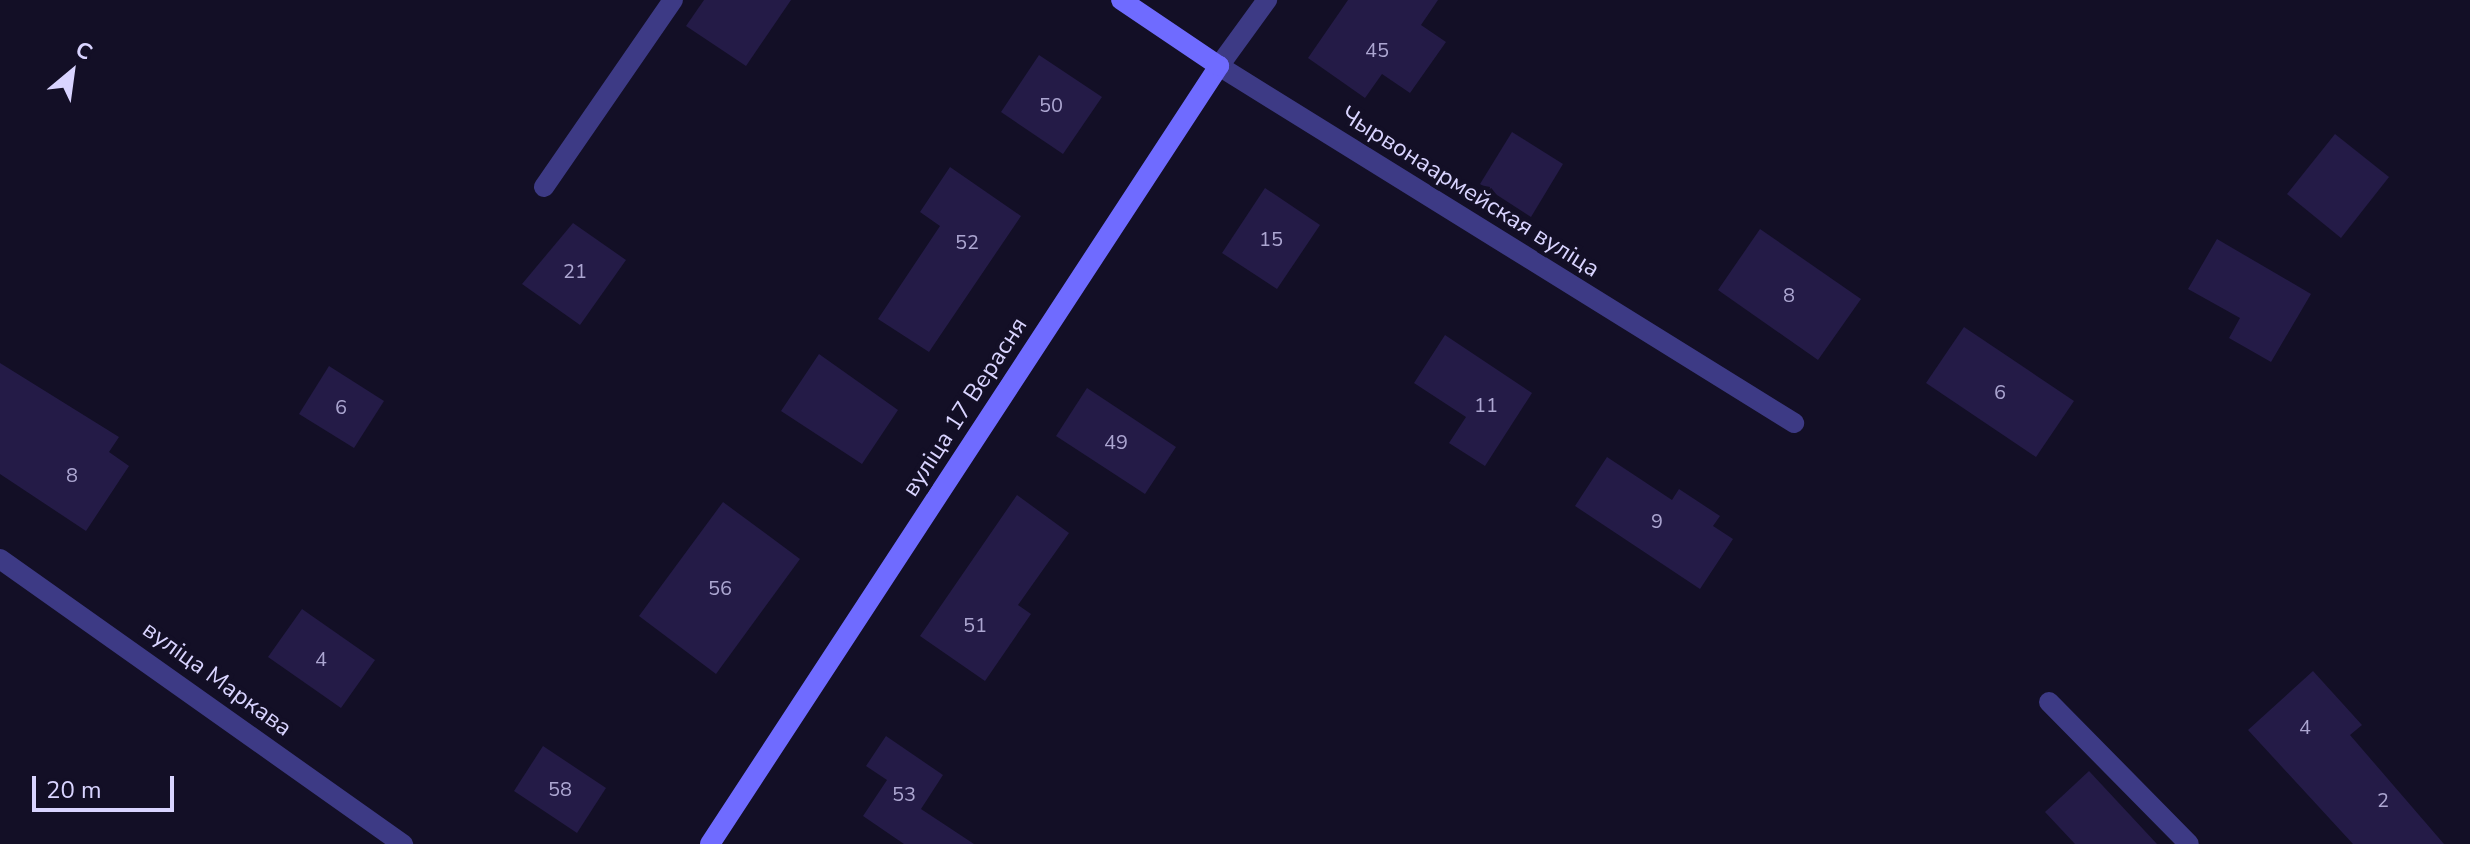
<!DOCTYPE html>
<html>
<head>
<meta charset="utf-8">
<style>
	body { margin:0 }
	#map { position:relative; width:2470px; height:844px; overflow:hidden; background:#130f26; font-family:"Nunito Sans",sans-serif }
	div>[style] { position:absolute }
	.building>* { inset:0; background:#241b47 }
	.service>* { height:20px; margin:-10px; padding:0 10px; transform-origin:10px; border-radius:10px; background:#3d3a85 }
	.minor>* { height:20px; margin:-10px; padding:0 10px; transform-origin:10px; border-radius:10px; background:#3d3a85 }
	.tertiary>* { height:20px; margin:-10px; padding:0 10px; transform-origin:10px; border-radius:10px; background:#3d3a85 }
	.secondary>* { height:20px; margin:-10px; padding:0 10px; transform-origin:10px; border-radius:10px; background:#6f6bff }
	span { translate:-50% -50%; white-space:nowrap; text-align:center; line-height:1.15; -webkit-text-stroke:8px #130f26; paint-order:stroke }
	.number-label { font-size:20px; color:#aca6d1 }
	.number-label span { -webkit-text-stroke-width:0 }
	.street-label { font-size:24px; color:#d9d4ff }
	.north { position:absolute; left:32px; top:32px; width:80px; height:80px; -webkit-text-stroke:6px #130f26; paint-order:stroke; rotate:29deg; font-size:22px; font-weight:700; line-height:32px; text-align:center; color:#d9d4ff }
	.north::after { content:''; display:block; margin:auto; width:28px; height:36px; background:#d9d4ff; clip-path:polygon(50% 0,100% 100%,50% 72%,0 100%) }
	.scale { position:absolute; left:32px; top:776px; width:142px; height:36px; box-sizing:border-box; border:4px solid #d9d4ff; border-top:0; padding-left:10px; font-size:24px; line-height:28px; white-space:nowrap; color:#d9d4ff; -webkit-text-stroke:6px #130f26; paint-order:stroke }
</style>
</head>
<body>
<div id="map">
	<div class="building">
		<i style="clip-path:polygon(704px 0,791px 0,746px 66px,686px 26px)"></i>
		<i style="clip-path:polygon(1348px 0,1438px 0,1421px 25px,1446px 42px,1410px 93px,1382px 74px,1365px 98px,1308px 58px)"></i>
		<i style="clip-path:polygon(1039px 55px,1102px 97px,1063px 154px,1001px 112px)"></i>
		<i style="clip-path:polygon(1512px 132px,1563px 164px,1531px 217px,1480px 184px)"></i>
		<i style="clip-path:polygon(2335px 134px,2389px 177px,2341px 238px,2287px 194px)"></i>
		<i style="clip-path:polygon(950px 167px,1021px 216px,929px 352px,878px 319px,940px 226px,920px 212px)"></i>
		<i style="clip-path:polygon(1265px 188px,1320px 225px,1277px 289px,1222px 253px)"></i>
		<i style="clip-path:polygon(573px 223px,626px 260px,580px 325px,522px 284px)"></i>
		<i style="clip-path:polygon(1760px 229px,1861px 299px,1818px 360px,1718px 290px)"></i>
		<i style="clip-path:polygon(2217px 239px,2311px 294px,2271px 362px,2229px 338px,2240px 318px,2188px 289px)"></i>
		<i style="clip-path:polygon(1964px 327px,2074px 401px,2036px 457px,1926px 383px)"></i>
		<i style="clip-path:polygon(1445px 335px,1532px 393px,1485px 466px,1449px 443px,1466px 417px,1414px 383px)"></i>
		<i style="clip-path:polygon(819px 354px,898px 410px,862px 464px,781px 411px)"></i>
		<i style="clip-path:polygon(0 363px,119px 437px,109px 452px,129px 466px,86px 531px,0 474px)"></i>
		<i style="clip-path:polygon(329px 366px,384px 401px,354px 448px,299px 414px)"></i>
		<i style="clip-path:polygon(1087px 388px,1176px 447px,1145px 494px,1056px 436px)"></i>
		<i style="clip-path:polygon(1607px 457px,1672px 500px,1679px 489px,1720px 516px,1713px 526px,1733px 539px,1700px 589px,1575px 506px)"></i>
		<i style="clip-path:polygon(1017px 495px,1069px 533px,1018px 605px,1031px 614px,985px 681px,920px 636px)"></i>
		<i style="clip-path:polygon(723px 502px,800px 559px,716px 674px,639px 616px)"></i>
		<i style="clip-path:polygon(302px 609px,375px 660px,341px 708px,268px 657px)"></i>
		<i style="clip-path:polygon(2313px 671px,2362px 725px,2350px 735px,2444px 844px,2353px 844px,2248px 730px)"></i>
		<i style="clip-path:polygon(886px 736px,943px 775px,921px 809px,974px 844px,904px 844px,863px 816px,887px 780px,866px 766px)"></i>
		<i style="clip-path:polygon(543px 746px,606px 788px,577px 833px,514px 791px)"></i>
		<i style="clip-path:polygon(2089px 771px,2157px 844px,2075px 844px,2045px 812px)"></i>
	</div>
	<div class="service">
		<i style="left:544px;top:187px;width:227px;rotate:-55.4deg"></i>
		<i style="left:2049px;top:702px;width:199px;rotate:45.4deg"></i>
	</div>
	<div class="minor">
		<i style="left:1219px;top:66px;width:677px;rotate:31.83deg"></i>
		<i style="left:0;top:559px;width:494px;rotate:35.3deg"></i>
	</div>
	<div class="tertiary">
		<i style="left:1219px;top:66px;width:82px;rotate:-54deg"></i>
	</div>
	<div class="secondary">
		<i style="left:710px;top:844px;width:930px;rotate:-56.81deg"></i>
		<i style="left:1219px;top:66px;width:118px;rotate:-146deg"></i>
	</div>
	<div class="number-label">
		<span style="left:1377px;top:50px">45</span>
		<span style="left:1051px;top:105px">50</span>
		<span style="left:1271px;top:239px">15</span>
		<span style="left:967px;top:242px">52</span>
		<span style="left:575px;top:271px">21</span>
		<span style="left:1789px;top:295px">8</span>
		<span style="left:2000px;top:392px">6</span>
		<span style="left:1486px;top:405px">11</span>
		<span style="left:341px;top:407px">6</span>
		<span style="left:1116px;top:442px">49</span>
		<span style="left:72px;top:475px">8</span>
		<span style="left:1657px;top:521px">9</span>
		<span style="left:720px;top:588px">56</span>
		<span style="left:975px;top:625px">51</span>
		<span style="left:321px;top:659px">4</span>
		<span style="left:2305px;top:727px">4</span>
		<span style="left:560px;top:789px">58</span>
		<span style="left:904px;top:794px">53</span>
		<span style="left:2383px;top:800px">2</span>
	</div>
	<div class="street-label">
		<span style="left:1470px;top:192px;rotate:32deg">Чырвонаармейская вуліца</span>
		<span style="left:965px;top:407px;rotate:-57deg">вуліца 17 Верасня</span>
		<span style="left:217px;top:679px;rotate:36deg">вуліца Маркава</span>
	</div>
	<div class="north">С</div>
	<div class="scale">20 m</div>
</div>
</body>
</html>
